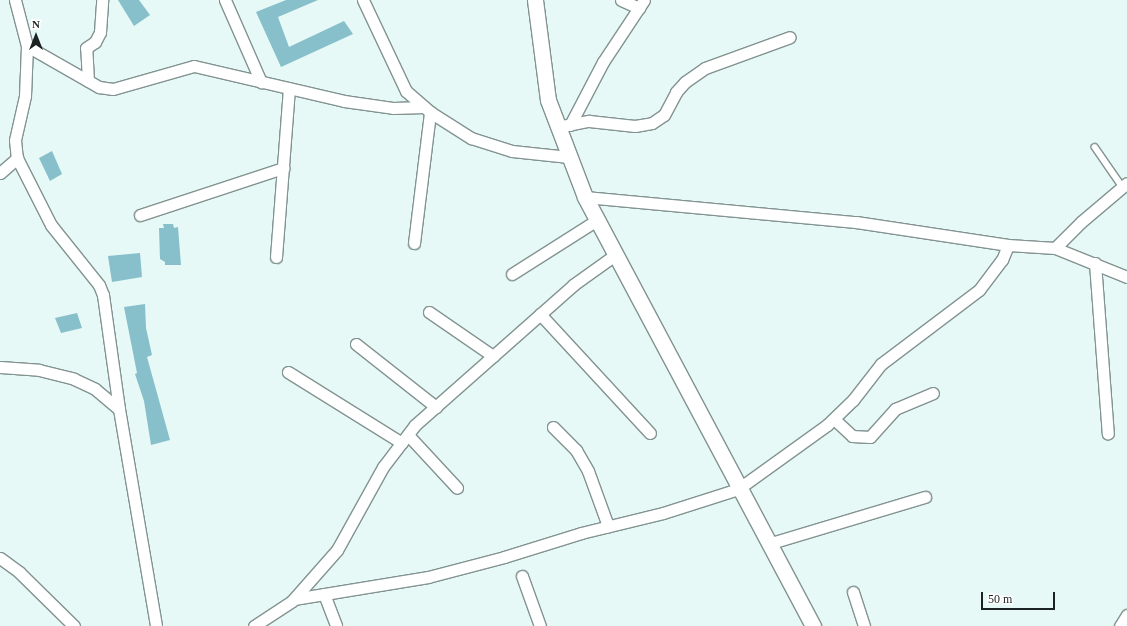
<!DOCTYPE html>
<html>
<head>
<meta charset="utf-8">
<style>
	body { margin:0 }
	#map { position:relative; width:1127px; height:626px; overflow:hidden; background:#e6f9f6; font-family:Georgia,serif }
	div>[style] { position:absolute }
	.building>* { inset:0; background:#87bfcb }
	.roads { filter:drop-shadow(1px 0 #829391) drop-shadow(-1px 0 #829391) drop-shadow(0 1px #829391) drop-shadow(0 -1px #829391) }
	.lane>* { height:5.5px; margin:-2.75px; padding:0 2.75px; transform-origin:2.75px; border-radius:2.75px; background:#fff }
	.street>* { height:11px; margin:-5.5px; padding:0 5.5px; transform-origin:5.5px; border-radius:5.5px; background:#fff }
	.secondary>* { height:15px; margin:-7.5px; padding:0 7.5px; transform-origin:7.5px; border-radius:7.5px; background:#fff }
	span { translate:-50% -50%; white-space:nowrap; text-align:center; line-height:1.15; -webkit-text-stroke:3px #fff; paint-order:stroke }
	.north { position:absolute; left:16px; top:16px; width:40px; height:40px; -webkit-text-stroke:3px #fff; paint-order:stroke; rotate:0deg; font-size:11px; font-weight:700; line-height:16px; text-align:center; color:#1b2221 }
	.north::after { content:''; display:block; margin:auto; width:14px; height:18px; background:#1b2221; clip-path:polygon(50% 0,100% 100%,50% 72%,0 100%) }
	.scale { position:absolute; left:981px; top:592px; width:74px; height:18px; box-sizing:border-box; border:2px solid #1b2221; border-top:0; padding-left:5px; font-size:12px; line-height:14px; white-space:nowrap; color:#1b2221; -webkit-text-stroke:3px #fff; paint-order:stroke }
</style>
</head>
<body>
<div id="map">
	<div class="building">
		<i style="clip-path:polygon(118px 0,139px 0,150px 15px,134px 26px)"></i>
		<i style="clip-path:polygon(286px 0,318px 0,278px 17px,289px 47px,344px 21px,353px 34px,281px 67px,256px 12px)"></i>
		<i style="clip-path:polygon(52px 151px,62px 174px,50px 181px,39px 158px)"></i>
		<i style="clip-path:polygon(163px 224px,173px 224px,174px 228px,178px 227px,181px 265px,165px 265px,165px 262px,160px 259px,159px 228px,164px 228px)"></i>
		<i style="clip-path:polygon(140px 253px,142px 277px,112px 282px,108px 256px)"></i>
		<i style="clip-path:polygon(145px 304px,146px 328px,152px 355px,147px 357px,170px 440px,151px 445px,144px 401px,135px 374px,137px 373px,124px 307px)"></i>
		<i style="clip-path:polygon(77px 313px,82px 328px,61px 333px,55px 318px)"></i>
	</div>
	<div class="roads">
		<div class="lane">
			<i style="left:1095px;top:147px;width:47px;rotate:55.3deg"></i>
		</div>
		<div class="street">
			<i style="left:15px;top:0;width:48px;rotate:75.4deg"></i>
			<i style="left:27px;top:46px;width:50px;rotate:92.3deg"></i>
			<i style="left:25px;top:96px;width:45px;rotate:102.8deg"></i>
			<i style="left:15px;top:140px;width:18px;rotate:84deg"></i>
			<i style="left:17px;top:158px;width:75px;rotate:63.1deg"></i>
			<i style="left:51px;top:225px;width:77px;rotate:51.3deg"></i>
			<i style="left:99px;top:285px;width:11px;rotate:68deg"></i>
			<i style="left:103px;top:295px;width:115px;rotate:82deg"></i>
			<i style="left:119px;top:409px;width:220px;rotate:80.3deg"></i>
			<i style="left:225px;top:0;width:90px;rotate:66.3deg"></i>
			<i style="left:363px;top:0;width:101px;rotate:64.7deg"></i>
			<i style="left:406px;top:91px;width:32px;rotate:41deg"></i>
			<i style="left:430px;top:112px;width:49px;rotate:32.4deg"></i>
			<i style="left:471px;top:138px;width:43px;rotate:17.6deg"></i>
			<i style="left:512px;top:151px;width:57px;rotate:6deg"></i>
			<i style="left:621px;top:0;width:20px;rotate:24deg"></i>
			<i style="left:27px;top:46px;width:83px;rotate:29.7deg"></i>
			<i style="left:99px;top:87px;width:14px;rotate:8deg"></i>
			<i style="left:113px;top:89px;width:84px;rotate:-15.9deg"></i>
			<i style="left:194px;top:66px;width:154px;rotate:13.1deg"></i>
			<i style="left:344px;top:101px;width:49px;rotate:8.1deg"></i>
			<i style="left:393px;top:108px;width:31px;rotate:-2deg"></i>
			<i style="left:88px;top:81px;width:33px;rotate:-93deg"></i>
			<i style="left:86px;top:48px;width:11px;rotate:-34deg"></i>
			<i style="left:95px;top:42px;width:11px;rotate:-63deg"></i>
			<i style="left:100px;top:32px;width:32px;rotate:-86deg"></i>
			<i style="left:570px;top:125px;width:71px;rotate:-62.4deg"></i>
			<i style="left:603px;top:62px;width:74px;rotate:-56.5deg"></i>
			<i style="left:557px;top:127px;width:33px;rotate:-11deg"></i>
			<i style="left:589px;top:121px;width:46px;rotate:6.2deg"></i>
			<i style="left:635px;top:126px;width:17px;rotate:-10deg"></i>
			<i style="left:652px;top:123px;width:14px;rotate:-34deg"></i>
			<i style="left:664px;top:115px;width:26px;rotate:-62deg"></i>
			<i style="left:676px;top:92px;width:13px;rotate:-48deg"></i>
			<i style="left:685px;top:82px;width:24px;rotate:-35deg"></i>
			<i style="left:705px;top:68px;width:90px;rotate:-20deg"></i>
			<i style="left:0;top:173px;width:23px;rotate:-41deg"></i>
			<i style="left:585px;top:197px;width:272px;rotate:5.3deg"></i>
			<i style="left:856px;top:222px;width:154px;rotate:8.6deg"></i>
			<i style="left:1008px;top:245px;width:47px;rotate:3.7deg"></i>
			<i style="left:1055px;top:248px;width:78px;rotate:21.9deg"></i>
			<i style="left:140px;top:215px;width:151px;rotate:-18.2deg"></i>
			<i style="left:414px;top:243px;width:132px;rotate:-83deg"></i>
			<i style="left:1055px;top:248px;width:37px;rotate:-45deg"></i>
			<i style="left:1081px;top:222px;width:60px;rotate:-40.3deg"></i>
			<i style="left:276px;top:257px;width:169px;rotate:-85.6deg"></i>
			<i style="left:1095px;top:263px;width:171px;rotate:85.7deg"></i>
			<i style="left:512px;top:274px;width:101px;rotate:-32.4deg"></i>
			<i style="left:429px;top:312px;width:78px;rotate:34.5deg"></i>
			<i style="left:540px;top:314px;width:162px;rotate:47.3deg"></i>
			<i style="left:356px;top:344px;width:102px;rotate:38.2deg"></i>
			<i style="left:0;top:367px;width:39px;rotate:4deg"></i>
			<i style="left:39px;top:370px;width:36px;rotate:14deg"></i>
			<i style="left:74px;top:379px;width:23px;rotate:25deg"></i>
			<i style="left:95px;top:389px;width:31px;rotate:40deg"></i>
			<i style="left:288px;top:372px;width:134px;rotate:31.9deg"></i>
			<i style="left:834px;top:419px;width:25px;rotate:43deg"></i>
			<i style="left:852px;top:436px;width:18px;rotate:3deg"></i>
			<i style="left:870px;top:437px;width:38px;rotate:-48deg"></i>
			<i style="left:895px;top:409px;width:41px;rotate:-22.8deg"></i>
			<i style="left:553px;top:427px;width:33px;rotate:45deg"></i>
			<i style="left:576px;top:450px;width:24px;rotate:60deg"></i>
			<i style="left:588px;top:471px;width:59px;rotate:70deg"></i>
			<i style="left:408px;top:435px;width:72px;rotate:47.2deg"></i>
			<i style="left:768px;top:544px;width:164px;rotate:-16.7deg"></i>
			<i style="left:0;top:558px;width:24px;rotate:36deg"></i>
			<i style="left:19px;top:572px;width:77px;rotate:44.5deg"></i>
			<i style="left:522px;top:576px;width:53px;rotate:70.2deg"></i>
			<i style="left:853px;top:592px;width:36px;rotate:72deg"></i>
			<i style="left:324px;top:594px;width:34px;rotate:69deg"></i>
			<i style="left:294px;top:599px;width:136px;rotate:-9.3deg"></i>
			<i style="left:428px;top:577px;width:79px;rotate:-14.7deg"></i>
			<i style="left:504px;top:557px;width:81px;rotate:-17.3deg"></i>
			<i style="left:581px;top:533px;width:84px;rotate:-13.7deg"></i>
			<i style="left:663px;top:513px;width:79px;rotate:-17.7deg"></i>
			<i style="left:738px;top:489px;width:110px;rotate:-35.7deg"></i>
			<i style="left:827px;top:425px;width:36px;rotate:-44deg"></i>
			<i style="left:853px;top:400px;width:46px;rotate:-52.1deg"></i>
			<i style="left:881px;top:364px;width:123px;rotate:-37.1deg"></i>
			<i style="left:979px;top:290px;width:38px;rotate:-53deg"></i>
			<i style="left:1002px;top:260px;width:16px;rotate:-68deg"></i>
			<i style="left:254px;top:626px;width:45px;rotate:-33.3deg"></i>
			<i style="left:292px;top:601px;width:68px;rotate:-48.6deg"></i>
			<i style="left:337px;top:550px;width:95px;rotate:-61deg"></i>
			<i style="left:383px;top:467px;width:53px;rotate:-52.7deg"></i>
			<i style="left:415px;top:425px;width:211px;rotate:-41.5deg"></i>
			<i style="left:573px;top:285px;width:52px;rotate:-35.5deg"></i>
			<i style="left:1120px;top:626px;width:13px;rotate:-58deg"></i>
		</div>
		<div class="secondary">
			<i style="left:535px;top:0;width:101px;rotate:82.6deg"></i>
			<i style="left:548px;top:100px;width:104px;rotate:69.1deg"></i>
			<i style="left:585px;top:197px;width:486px;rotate:62deg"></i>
		</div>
	</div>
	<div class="north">N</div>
	<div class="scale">50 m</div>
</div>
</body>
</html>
